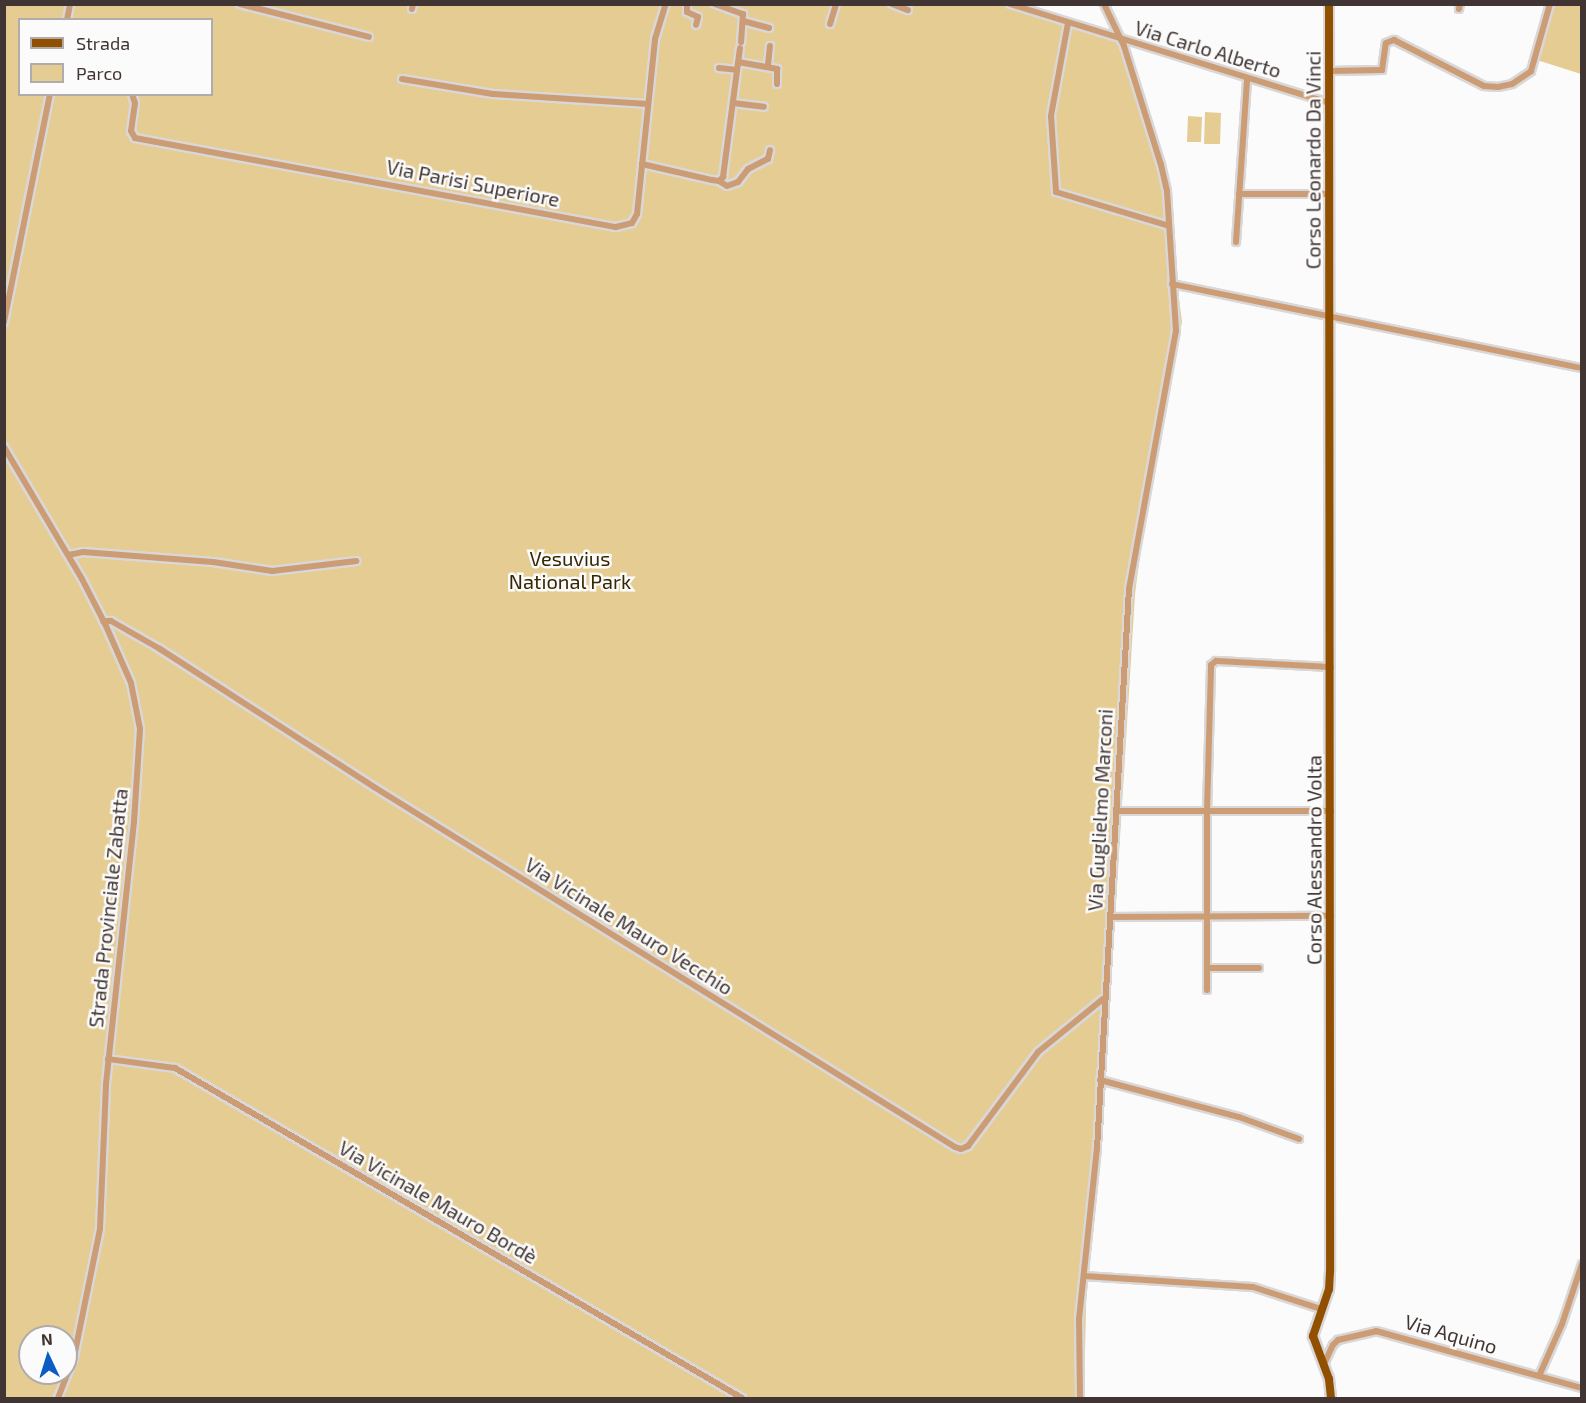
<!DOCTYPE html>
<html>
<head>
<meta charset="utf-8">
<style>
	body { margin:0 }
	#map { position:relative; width:1586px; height:1403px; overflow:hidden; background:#fbfbfb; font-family:"Exo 2",sans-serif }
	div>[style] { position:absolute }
	.green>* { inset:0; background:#e5cc92 }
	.roads { filter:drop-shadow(2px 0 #d9d7d7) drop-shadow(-2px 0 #d9d7d7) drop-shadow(0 2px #d9d7d7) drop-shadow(0 -2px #d9d7d7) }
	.minor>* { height:6px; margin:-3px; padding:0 3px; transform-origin:3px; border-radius:3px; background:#cc9c75 }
	.major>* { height:8px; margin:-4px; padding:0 4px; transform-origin:4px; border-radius:4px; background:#914f00 }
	span { translate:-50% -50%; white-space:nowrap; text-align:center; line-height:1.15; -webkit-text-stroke:5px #fbfbfb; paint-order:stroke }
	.street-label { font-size:20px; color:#403532 }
	.park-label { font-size:20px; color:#362701 }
	.frame { position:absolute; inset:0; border:6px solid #403532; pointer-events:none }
	.legend { position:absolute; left:18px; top:18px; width:195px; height:78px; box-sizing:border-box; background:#fbfbfb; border:2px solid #b0acab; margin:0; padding:8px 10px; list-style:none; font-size:18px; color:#403532 }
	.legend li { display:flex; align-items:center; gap:12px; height:30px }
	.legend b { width:30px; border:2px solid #b0acab }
	.north { position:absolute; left:18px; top:1325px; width:60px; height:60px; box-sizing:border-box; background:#fbfbfb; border:2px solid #b0acab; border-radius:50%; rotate:356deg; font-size:16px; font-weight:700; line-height:24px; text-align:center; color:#403532 }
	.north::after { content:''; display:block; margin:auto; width:21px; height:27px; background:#0c5cc6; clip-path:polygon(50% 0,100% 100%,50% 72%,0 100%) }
</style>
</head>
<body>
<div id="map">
	<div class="green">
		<i style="clip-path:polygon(evenodd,1020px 4px,1120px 37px,1163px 163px,1171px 202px,1170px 228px,1182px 322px,1146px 508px,1135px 594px,1112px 967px,1087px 1262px,1084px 1398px,5px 1398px,5px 5px,1020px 4px,20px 20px,212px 20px,212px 94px,20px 94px,20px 20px,1020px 4px,30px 1337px,66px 1337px,66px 1373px,30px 1373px,30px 1337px)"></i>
		<i style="clip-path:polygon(1551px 5px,1581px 5px,1581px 74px,1537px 60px)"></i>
		<i style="clip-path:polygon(1205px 112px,1221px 113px,1220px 144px,1204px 144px)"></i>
		<i style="clip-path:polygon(1188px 116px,1202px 117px,1201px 142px,1187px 142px)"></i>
	</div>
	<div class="roads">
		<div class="minor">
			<i style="left:240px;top:4px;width:133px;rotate:14.3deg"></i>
			<i style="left:687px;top:4px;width:8px;rotate:90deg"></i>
			<i style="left:687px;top:12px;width:12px;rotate:24deg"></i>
			<i style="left:698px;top:17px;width:8px;rotate:104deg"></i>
			<i style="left:715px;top:4px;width:30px;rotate:20deg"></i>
			<i style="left:743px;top:14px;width:28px;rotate:94deg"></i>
			<i style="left:892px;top:4px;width:17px;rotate:21deg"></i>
			<i style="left:1010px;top:4px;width:334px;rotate:17.2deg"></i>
			<i style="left:412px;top:9px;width:5px;rotate:-79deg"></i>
			<i style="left:1459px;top:9px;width:5px;rotate:-79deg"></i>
			<i style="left:67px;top:20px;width:16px;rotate:-79deg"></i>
			<i style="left:743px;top:21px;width:27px;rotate:15deg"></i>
			<i style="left:1068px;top:23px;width:95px;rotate:100.4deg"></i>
			<i style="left:1051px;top:116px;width:76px;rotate:86.2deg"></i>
			<i style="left:1056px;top:192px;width:118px;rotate:16.7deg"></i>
			<i style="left:830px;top:24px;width:21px;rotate:-73deg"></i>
			<i style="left:738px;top:62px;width:40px;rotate:10deg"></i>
			<i style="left:777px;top:69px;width:15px;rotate:90deg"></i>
			<i style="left:768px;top:65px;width:19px;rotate:-84deg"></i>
			<i style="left:719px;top:68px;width:18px;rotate:6deg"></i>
			<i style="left:1329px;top:71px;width:53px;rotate:-1.1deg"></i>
			<i style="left:1382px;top:70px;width:27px;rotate:-82deg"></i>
			<i style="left:1386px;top:43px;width:9px;rotate:-21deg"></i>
			<i style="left:1394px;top:40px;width:101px;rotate:27.1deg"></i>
			<i style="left:1484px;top:86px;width:14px;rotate:4deg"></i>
			<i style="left:1498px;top:87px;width:14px;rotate:-12deg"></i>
			<i style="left:1512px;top:84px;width:23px;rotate:-34deg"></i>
			<i style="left:1531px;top:71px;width:70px;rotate:-74.2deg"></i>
			<i style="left:402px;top:79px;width:92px;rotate:9.4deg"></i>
			<i style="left:493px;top:94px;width:155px;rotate:3.7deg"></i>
			<i style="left:132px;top:94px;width:9px;rotate:72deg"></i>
			<i style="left:135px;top:103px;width:28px;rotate:98deg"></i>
			<i style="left:131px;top:131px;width:8px;rotate:60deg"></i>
			<i style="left:135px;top:138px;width:489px;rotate:10.5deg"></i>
			<i style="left:616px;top:227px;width:16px;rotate:-14deg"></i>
			<i style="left:632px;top:223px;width:10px;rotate:-61deg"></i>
			<i style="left:637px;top:214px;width:176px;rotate:-84.1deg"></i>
			<i style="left:655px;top:39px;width:37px;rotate:-73deg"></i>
			<i style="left:733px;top:103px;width:31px;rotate:7deg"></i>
			<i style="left:642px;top:164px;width:72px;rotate:12.9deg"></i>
			<i style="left:712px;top:180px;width:7px;rotate:8deg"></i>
			<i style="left:719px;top:181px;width:6px;rotate:-45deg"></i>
			<i style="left:723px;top:177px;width:130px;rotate:-82.5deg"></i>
			<i style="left:719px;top:181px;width:9px;rotate:32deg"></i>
			<i style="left:727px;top:186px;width:12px;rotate:-20deg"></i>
			<i style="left:738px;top:182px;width:16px;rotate:-52deg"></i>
			<i style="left:748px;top:169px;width:22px;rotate:-27deg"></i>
			<i style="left:768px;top:159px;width:9px;rotate:-77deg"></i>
			<i style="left:1239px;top:194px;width:90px"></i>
			<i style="left:1236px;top:242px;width:163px;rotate:-86.1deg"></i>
			<i style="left:1172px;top:284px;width:419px;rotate:11.6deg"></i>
			<i style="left:4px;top:322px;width:233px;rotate:-78.6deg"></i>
			<i style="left:4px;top:447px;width:153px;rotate:59.4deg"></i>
			<i style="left:82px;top:579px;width:53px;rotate:62.9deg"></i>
			<i style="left:106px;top:626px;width:62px;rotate:66.3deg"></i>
			<i style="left:131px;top:683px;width:47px;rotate:78.9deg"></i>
			<i style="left:140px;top:729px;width:93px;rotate:93.7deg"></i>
			<i style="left:134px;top:822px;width:264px;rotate:96.1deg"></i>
			<i style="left:106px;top:1085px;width:144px;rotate:92.4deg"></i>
			<i style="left:100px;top:1229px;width:131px;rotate:101.5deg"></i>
			<i style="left:74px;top:1357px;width:44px;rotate:111.3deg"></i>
			<i style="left:68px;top:555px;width:15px;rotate:-11deg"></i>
			<i style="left:83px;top:552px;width:130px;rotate:4.4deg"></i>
			<i style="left:213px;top:562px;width:60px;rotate:8.7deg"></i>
			<i style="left:272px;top:571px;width:85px;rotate:-6.8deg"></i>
			<i style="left:103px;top:621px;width:8px"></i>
			<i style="left:111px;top:621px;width:56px;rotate:29.7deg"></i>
			<i style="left:160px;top:649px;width:255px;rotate:32.8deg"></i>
			<i style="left:374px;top:787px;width:683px;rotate:31.78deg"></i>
			<i style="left:955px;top:1147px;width:6px;rotate:18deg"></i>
			<i style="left:961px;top:1149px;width:8px;rotate:-23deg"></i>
			<i style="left:968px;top:1146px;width:117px;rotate:-53.3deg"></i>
			<i style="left:1038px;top:1052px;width:84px;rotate:-39.2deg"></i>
			<i style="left:1116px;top:811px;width:215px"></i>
			<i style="left:1110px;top:917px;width:221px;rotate:-0.3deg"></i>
			<i style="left:1207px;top:968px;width:52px"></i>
			<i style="left:1207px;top:990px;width:179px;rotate:-90deg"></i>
			<i style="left:1207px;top:811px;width:146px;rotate:-88.4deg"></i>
			<i style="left:1211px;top:665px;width:6px;rotate:-39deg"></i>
			<i style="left:1216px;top:661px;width:115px;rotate:3deg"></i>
			<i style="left:108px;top:1059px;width:68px;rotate:7.7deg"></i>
			<i style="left:175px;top:1068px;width:656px;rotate:30.2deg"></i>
			<i style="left:1100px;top:1080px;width:144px;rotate:14.9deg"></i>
			<i style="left:1239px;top:1117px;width:64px;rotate:20.1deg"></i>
			<i style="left:1084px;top:1276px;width:169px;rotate:3.7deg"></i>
			<i style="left:1253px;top:1287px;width:71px;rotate:17.9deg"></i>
			<i style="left:1324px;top:1364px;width:21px;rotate:-65deg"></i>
			<i style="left:1333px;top:1345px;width:7px;rotate:-45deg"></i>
			<i style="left:1338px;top:1340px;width:39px;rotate:-13deg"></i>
			<i style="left:1376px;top:1331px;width:214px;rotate:15.5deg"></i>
			<i style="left:1539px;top:1376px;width:57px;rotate:-66.1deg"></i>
			<i style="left:1562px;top:1324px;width:63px;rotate:-71.6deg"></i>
			<i style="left:1080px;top:1398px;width:79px;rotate:-90.7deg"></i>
			<i style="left:1079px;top:1319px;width:171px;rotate:-84deg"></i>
			<i style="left:1097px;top:1149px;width:561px;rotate:-86.73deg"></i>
			<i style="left:1129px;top:589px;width:262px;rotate:-79.7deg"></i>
			<i style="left:1176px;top:331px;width:140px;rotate:-93.7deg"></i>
			<i style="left:1167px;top:191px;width:27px;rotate:-103deg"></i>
			<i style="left:1161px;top:165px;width:125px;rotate:-107.3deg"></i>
			<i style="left:1124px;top:46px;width:47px;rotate:-115.5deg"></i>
		</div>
		<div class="major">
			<i style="left:1329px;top:4px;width:1267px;rotate:89.95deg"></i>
			<i style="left:1330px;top:1271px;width:18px;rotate:93deg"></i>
			<i style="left:1329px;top:1289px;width:50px;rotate:108.8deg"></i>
			<i style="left:1313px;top:1336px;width:46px;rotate:69.6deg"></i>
			<i style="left:1329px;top:1379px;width:19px;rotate:84deg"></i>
		</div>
	</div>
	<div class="street-label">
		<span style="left:1208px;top:49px;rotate:17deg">Via Carlo Alberto</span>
		<span style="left:1313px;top:160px;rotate:-90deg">Corso Leonardo Da Vinci</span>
		<span style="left:473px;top:183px;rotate:11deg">Via Parisi Superiore</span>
		<span style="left:1100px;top:810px;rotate:-87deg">Via Guglielmo Marconi</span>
		<span style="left:1314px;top:860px;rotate:-90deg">Corso Alessandro Volta</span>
		<span style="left:108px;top:908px;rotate:-84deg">Strada Provinciale Zabatta</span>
		<span style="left:629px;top:926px;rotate:32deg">Via Vicinale Mauro Vecchio</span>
		<span style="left:438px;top:1202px;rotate:30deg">Via Vicinale Mauro Bordè</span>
		<span style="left:1451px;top:1334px;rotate:16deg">Via Aquino</span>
	</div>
	<div class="park-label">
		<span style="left:570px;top:570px">Vesuvius<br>National Park</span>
	</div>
	<div class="frame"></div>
	<ul class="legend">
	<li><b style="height:8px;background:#914f00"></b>Strada</li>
	<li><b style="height:16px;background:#e5cc92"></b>Parco</li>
	</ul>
	<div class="north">N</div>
</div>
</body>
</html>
